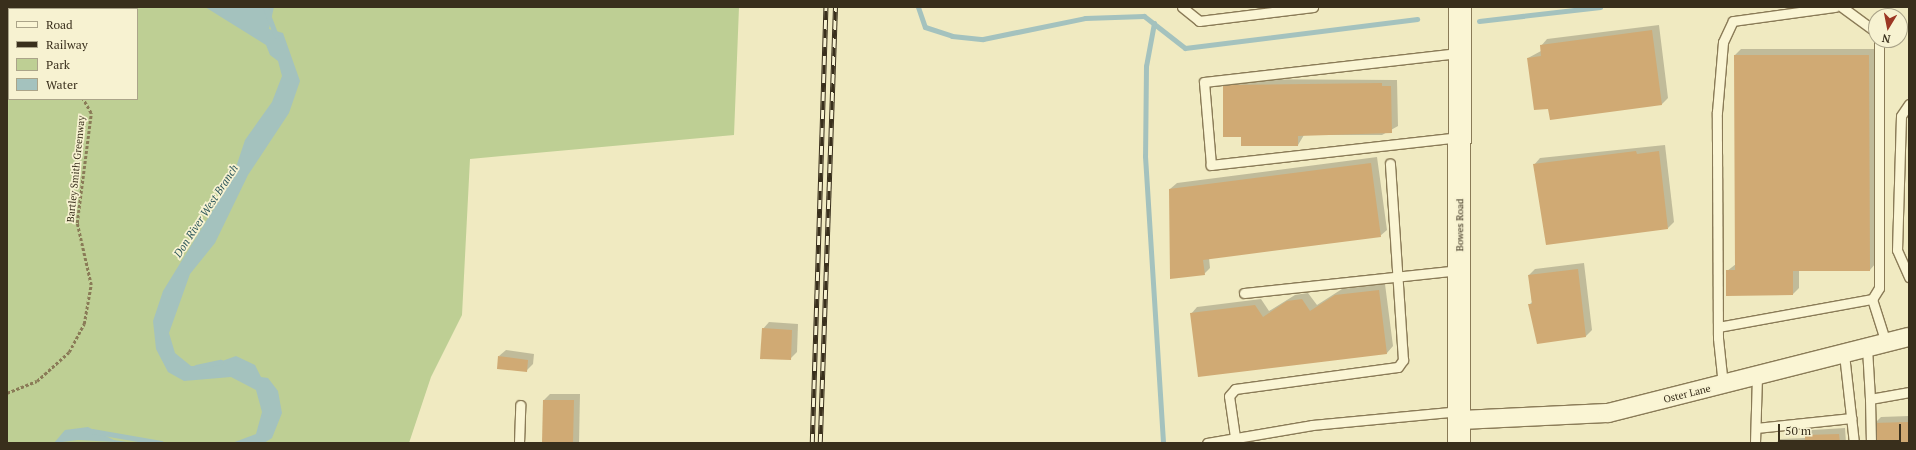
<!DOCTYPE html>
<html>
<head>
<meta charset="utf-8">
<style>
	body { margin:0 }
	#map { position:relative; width:1916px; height:450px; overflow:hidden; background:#f0eac1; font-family:"PT Serif",serif }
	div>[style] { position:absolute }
	.green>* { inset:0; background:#becf94 }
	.water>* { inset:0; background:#a4c2be }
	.shadow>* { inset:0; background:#0003 }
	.stream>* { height:5px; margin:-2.5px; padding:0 2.5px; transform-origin:2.5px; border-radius:2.5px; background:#a4c2be }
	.building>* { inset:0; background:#d0aa74 }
	.path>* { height:2.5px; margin-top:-1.25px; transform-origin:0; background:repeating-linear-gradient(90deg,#8a7b57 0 3px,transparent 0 5px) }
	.roads { filter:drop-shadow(1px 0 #8a7b57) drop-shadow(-1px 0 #8a7b57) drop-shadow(0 1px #8a7b57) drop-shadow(0 -1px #8a7b57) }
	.service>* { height:9px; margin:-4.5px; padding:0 4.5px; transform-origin:4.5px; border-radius:4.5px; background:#faf5d4 }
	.minor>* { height:18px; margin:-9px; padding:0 9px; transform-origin:9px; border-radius:9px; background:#faf5d4 }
	.tertiary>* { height:22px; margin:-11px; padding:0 11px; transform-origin:11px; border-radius:11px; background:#faf5d4 }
	.rail>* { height:4.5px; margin-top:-2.25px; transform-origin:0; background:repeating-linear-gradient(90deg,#f7f2d1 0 9px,#392f1c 0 18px); box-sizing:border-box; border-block:1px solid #392f1c }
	span { translate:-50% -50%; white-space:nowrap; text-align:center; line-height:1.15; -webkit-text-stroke:3.5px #f7f2d1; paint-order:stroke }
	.street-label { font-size:10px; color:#392f1c }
	.water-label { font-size:11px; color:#2b555a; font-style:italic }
	.frame { position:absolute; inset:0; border:8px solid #392f1c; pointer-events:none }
	.legend { position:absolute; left:8px; top:8px; width:130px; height:92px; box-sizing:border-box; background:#f7f2d1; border:1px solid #aba489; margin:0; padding:5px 7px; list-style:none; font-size:12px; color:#392f1c }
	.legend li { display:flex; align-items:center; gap:8px; height:20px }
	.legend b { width:20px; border:1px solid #aba489 }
	.north { position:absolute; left:1868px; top:8px; width:40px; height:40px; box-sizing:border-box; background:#f7f2d1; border:1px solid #aba489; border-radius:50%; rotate:190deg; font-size:11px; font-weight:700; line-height:16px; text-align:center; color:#392f1c }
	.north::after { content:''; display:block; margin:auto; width:14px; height:18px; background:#9c3724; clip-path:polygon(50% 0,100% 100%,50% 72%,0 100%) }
	.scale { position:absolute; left:1778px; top:424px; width:123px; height:18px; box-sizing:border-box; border:2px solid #392f1c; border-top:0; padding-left:5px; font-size:12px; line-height:14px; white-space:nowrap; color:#392f1c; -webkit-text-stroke:3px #f7f2d1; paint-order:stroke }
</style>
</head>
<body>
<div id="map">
	<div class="green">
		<i style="clip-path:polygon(evenodd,7px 7px,739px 7px,734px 135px,470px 159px,462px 315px,431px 377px,409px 443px,7px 443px,7px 7px,9px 9px,137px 9px,137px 99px,9px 99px,9px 9px)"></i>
	</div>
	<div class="water">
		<i style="clip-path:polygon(205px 7px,274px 7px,269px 29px,283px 33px,300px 81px,289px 113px,248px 175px,215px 243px,190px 274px,169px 333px,175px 353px,191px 366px,208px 366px,236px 356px,255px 365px,261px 377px,268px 378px,278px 391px,282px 413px,272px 438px,264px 443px,232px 443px,256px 434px,262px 412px,256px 390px,231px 377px,184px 381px,168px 372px,156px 349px,153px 321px,163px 291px,232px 179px,245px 140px,272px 102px,282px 76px,278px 61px,270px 55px,266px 45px)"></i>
		<i style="clip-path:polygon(88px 427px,114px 440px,134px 443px,78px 440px,54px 443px,65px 430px)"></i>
	</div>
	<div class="shadow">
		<i style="clip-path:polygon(1659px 25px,1668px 98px,1662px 104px,1549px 108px,1528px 58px,1541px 51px,1541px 46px,1547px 39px)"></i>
		<i style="clip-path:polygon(1741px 49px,1875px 49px,1876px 263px,1870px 270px,1799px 270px,1799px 288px,1793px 294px,1727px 271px,1736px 264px,1735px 55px)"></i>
		<i style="clip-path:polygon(1230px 79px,1397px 80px,1398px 126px,1382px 135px,1304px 135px,1298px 145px,1242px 136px,1224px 85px)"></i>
		<i style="clip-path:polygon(1665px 145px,1674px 222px,1668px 228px,1534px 165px,1540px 158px)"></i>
		<i style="clip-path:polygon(1377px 157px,1387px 230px,1380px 236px,1209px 258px,1210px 268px,1204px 274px,1170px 189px,1177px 183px)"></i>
		<i style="clip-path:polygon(1584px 263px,1592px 330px,1586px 336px,1538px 342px,1529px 305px,1532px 302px,1529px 275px,1535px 269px)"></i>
		<i style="clip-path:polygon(1385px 284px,1393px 346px,1387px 353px,1199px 376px,1191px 314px,1197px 307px,1261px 299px,1269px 311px,1295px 295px,1308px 293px,1317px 305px,1342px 289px)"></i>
		<i style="clip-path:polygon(769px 322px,798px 324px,797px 352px,790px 359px,763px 329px)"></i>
		<i style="clip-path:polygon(506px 350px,534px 354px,533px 364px,526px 371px,499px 356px)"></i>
		<i style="clip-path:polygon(550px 394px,580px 394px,579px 443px,543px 443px,544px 400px)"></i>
		<i style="clip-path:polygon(1909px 416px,1909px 443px,1874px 424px,1881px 417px)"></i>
		<i style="clip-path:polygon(1845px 428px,1846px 443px,1776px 443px,1780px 439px,1806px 438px,1812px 430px)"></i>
	</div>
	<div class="stream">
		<i style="left:265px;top:7px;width:31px;rotate:69deg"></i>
		<i style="left:918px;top:7px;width:21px;rotate:71deg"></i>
		<i style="left:925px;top:27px;width:28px;rotate:18deg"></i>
		<i style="left:952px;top:36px;width:31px;rotate:6deg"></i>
		<i style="left:983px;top:39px;width:104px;rotate:-11.6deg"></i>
		<i style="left:1085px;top:18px;width:59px;rotate:-1.9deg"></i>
		<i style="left:1144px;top:16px;width:52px;rotate:38deg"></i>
		<i style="left:1185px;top:48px;width:234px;rotate:-7.1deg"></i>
		<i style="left:1479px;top:21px;width:122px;rotate:-6.6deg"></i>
		<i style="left:1154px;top:23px;width:44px;rotate:100.5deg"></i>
		<i style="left:1146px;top:66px;width:90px;rotate:90.6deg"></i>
		<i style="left:1145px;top:156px;width:288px;rotate:86.4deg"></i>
		<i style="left:196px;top:367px;width:25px;rotate:-12deg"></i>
		<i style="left:92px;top:431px;width:70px;rotate:9.9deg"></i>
	</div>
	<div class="building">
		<i style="clip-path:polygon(1652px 30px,1662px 105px,1550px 120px,1548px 109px,1534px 110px,1527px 58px,1541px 56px,1540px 45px)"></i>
		<i style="clip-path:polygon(1734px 55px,1869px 55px,1870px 271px,1793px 271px,1793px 295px,1726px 296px,1726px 270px,1735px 270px)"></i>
		<i style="clip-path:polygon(1382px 83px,1382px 86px,1391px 86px,1392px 133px,1298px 136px,1298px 146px,1241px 146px,1241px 137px,1223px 137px,1223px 85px)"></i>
		<i style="clip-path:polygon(1636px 151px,1637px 154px,1659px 151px,1668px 229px,1546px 245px,1533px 164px)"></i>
		<i style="clip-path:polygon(1371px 163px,1381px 237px,1203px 260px,1205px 275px,1170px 279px,1169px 189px)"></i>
		<i style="clip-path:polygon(1578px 269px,1586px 337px,1537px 344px,1528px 304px,1532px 304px,1528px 275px)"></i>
		<i style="clip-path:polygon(1379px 290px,1387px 354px,1198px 377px,1190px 313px,1255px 305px,1263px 317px,1287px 301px,1302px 299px,1310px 311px,1335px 295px)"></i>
		<i style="clip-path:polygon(762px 328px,792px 330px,791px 360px,760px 359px)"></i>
		<i style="clip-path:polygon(498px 356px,528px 360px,527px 372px,497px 369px)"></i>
		<i style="clip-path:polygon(543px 400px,574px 400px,573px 443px,542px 443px)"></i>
		<i style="clip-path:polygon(1909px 422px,1909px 443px,1874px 443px,1873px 423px)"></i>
		<i style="clip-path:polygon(1839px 434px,1840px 443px,1805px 443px,1805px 435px)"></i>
	</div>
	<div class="path">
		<i style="left:14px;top:7px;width:2px;rotate:63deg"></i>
		<i style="left:7px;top:40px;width:2px;rotate:27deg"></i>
		<i style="left:7px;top:393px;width:32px;rotate:-22deg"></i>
		<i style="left:37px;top:381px;width:43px;rotate:-42.2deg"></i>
		<i style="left:69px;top:352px;width:32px;rotate:-62deg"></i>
		<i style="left:84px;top:324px;width:40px;rotate:-80deg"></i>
		<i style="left:91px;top:285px;width:64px;rotate:-102.7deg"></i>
		<i style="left:77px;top:223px;width:111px;rotate:-82.7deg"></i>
		<i style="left:91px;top:113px;width:16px;rotate:-120deg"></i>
	</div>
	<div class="roads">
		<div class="service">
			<i style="left:1182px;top:7px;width:22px;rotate:39deg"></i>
			<i style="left:1199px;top:21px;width:115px;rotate:-7deg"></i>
			<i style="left:1842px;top:7px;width:42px;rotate:36.3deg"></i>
			<i style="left:1879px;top:40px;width:248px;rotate:90deg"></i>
			<i style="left:1879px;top:288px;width:13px;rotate:122deg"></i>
			<i style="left:1872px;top:299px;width:46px;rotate:72.3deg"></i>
			<i style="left:1909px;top:104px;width:14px;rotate:124deg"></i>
			<i style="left:1901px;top:116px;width:134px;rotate:91.7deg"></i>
			<i style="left:1897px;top:250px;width:30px;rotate:66deg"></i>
			<i style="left:1460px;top:137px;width:251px;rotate:173.6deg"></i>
			<i style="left:1211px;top:165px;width:83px;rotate:-94.8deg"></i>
			<i style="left:1204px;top:82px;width:258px;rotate:-6.5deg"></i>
			<i style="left:1244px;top:293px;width:217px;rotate:-6.1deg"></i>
			<i style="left:1718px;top:327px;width:157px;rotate:-10.3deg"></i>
			<i style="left:1867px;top:348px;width:51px;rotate:86.6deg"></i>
			<i style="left:1870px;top:399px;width:40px;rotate:-10deg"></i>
			<i style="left:1844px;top:354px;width:90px;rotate:83.6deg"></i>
			<i style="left:1723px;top:385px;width:47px;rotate:-96.1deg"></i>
			<i style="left:1718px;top:338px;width:226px;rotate:-90.3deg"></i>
			<i style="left:1717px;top:112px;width:70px;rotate:-85.1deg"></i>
			<i style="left:1723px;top:42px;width:23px;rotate:-65deg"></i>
			<i style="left:1733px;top:21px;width:103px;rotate:-7.8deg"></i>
			<i style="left:1870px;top:399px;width:44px;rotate:88.7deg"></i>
			<i style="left:1756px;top:428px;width:96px;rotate:-6deg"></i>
			<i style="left:1235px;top:437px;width:41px;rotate:-98.3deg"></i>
			<i style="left:1229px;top:396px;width:9px;rotate:-49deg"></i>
			<i style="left:1235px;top:389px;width:164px;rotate:-7.7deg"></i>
			<i style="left:1398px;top:367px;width:9px;rotate:-54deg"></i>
			<i style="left:1403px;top:360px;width:197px;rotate:-93.8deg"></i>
			<i style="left:519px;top:443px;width:38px;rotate:-88deg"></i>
			<i style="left:1207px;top:443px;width:107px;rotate:-9.7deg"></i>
			<i style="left:1312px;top:425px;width:149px;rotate:-5.4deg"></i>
			<i style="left:1755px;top:443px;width:66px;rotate:-88.3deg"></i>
		</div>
		<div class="minor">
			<i style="left:1460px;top:420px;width:148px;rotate:-2.7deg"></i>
			<i style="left:1608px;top:413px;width:310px;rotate:-14.2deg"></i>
		</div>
		<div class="tertiary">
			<i style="left:1459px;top:443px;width:436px;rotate:-89.9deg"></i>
		</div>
	</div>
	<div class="rail">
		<i style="left:812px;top:443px;width:436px;rotate:-88.2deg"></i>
		<i style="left:820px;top:443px;width:436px;rotate:-88deg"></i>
	</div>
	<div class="street-label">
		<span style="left:76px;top:169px;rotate:-84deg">Bartley Smith Greenway</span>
		<span style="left:1460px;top:225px;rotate:-90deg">Bowes Road</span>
		<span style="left:1687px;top:394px;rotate:-14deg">Oster Lane</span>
	</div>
	<div class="water-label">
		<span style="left:206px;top:211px;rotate:-57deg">Don River West Branch</span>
	</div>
	<div class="frame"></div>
	<ul class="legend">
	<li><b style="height:5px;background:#faf5d4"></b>Road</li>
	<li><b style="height:5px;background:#392f1c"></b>Railway</li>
	<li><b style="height:11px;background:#becf94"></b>Park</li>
	<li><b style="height:11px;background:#a4c2be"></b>Water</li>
	</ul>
	<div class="north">N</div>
	<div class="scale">50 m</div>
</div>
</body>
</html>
